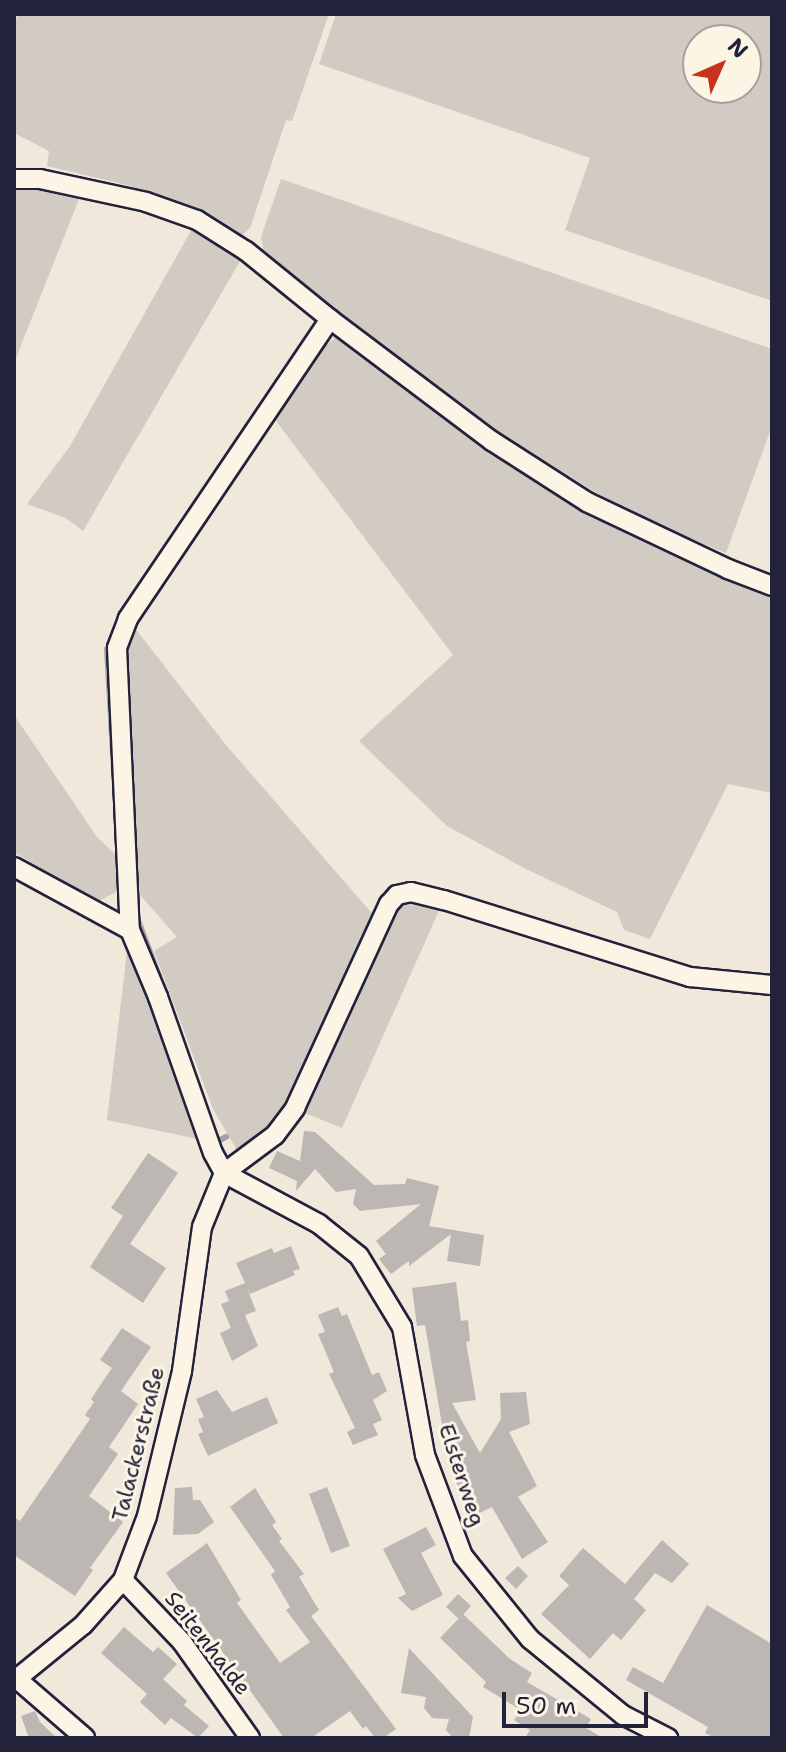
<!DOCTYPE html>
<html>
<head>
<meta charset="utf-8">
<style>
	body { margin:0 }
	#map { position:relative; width:786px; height:1752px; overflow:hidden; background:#efe8db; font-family:"Shantell Sans",sans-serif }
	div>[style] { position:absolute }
	.green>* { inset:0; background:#d1cbc3 }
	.stream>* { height:6px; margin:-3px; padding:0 3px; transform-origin:3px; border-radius:3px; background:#a6a2a2 }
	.building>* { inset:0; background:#bcb7b3 }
	.roads { filter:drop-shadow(2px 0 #22223b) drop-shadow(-2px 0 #22223b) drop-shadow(0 2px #22223b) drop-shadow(0 -2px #22223b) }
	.minor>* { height:18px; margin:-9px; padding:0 9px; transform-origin:9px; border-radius:9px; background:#fcf5e5 }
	span { translate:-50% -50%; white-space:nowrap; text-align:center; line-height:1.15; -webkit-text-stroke:6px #fcf5e5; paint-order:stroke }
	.street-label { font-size:22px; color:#22223b }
	.frame { position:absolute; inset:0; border:16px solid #22223b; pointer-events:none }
	.north { position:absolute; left:682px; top:24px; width:80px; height:80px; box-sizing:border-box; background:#fcf5e5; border:2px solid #a5a1a1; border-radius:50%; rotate:45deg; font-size:22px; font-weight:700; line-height:32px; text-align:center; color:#22223b }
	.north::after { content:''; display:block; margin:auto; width:28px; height:36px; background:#c8321e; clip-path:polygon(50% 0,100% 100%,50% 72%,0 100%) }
	.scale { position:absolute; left:502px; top:1692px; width:146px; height:36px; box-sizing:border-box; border:4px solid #22223b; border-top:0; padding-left:10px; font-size:24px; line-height:28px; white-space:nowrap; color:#22223b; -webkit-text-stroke:6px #fcf5e5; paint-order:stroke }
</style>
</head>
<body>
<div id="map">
	<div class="green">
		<i style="clip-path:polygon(18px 14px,329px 14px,292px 121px,286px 120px,250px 228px,241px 236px,192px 210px,127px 185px,47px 166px,49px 151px,14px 133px,14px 24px)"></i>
		<i style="clip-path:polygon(evenodd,336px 14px,772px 14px,772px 301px,565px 230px,590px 158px,319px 64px,336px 14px,698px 40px,746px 40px,746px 88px,698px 88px,698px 40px)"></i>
		<i style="clip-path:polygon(281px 179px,772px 349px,772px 426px,726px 553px,634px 516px,487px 425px,265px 258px,261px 237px)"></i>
		<i style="clip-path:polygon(30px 187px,81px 194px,14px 363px,14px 191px)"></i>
		<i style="clip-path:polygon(197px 220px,246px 251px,83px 531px,66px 518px,27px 504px,70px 446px)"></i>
		<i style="clip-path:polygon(338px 335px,569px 500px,772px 595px,772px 793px,728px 784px,650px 939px,624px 930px,617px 912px,526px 869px,447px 826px,359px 741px,453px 655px,273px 417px,320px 351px)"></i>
		<i style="clip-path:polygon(134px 627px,226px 745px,376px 918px,292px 1104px,268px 1133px,238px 1152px,213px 1109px,154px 951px,177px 937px,140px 895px,125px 655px)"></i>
		<i style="clip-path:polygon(14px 715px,97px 837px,118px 857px,118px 891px,97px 902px,14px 852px)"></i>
		<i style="clip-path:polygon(409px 897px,442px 904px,342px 1128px,300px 1111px,397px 908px)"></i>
		<i style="clip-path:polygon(128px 943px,198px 1139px,107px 1120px)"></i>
	</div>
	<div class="stream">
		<i style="left:107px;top:649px;width:140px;rotate:86.7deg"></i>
		<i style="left:139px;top:923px;width:57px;rotate:69.3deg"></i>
		<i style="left:218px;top:1141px;width:9px;rotate:-27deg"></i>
	</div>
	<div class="building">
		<i style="clip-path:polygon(304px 1131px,315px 1132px,374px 1185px,405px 1184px,407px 1178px,439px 1186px,429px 1226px,484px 1235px,480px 1266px,447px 1261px,451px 1234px,409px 1266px,409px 1261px,391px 1274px,379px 1259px,386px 1254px,376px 1241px,421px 1204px,360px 1211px,353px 1204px,356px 1189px,336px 1192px,315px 1169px,296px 1191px,297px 1181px,269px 1168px,277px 1151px,300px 1161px)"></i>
		<i style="clip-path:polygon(148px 1153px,178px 1173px,130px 1244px,166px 1268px,143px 1303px,90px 1267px,123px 1216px,111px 1208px)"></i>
		<i style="clip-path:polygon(291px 1246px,300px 1269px,293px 1271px,295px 1275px,250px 1294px,247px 1288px,256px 1311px,245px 1315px,258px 1346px,232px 1361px,220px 1333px,231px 1328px,221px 1304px,229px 1301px,225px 1291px,245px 1283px,236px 1263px,272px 1248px,274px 1253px)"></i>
		<i style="clip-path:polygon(456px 1282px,461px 1321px,468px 1320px,470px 1341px,466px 1342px,476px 1400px,452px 1403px,480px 1453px,501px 1419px,500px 1393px,526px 1392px,530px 1424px,509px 1432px,537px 1486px,518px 1497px,548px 1542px,522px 1559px,492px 1507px,469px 1518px,448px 1460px,425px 1325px,417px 1326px,412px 1288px)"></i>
		<i style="clip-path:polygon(338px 1307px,342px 1316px,347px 1314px,372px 1375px,379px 1372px,387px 1391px,373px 1400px,382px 1420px,373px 1424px,378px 1435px,353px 1445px,347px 1432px,355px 1428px,329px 1374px,334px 1372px,318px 1334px,325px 1332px,318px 1315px)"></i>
		<i style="clip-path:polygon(122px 1328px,151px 1347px,121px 1391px,138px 1404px,109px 1447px,118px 1454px,89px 1496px,123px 1522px,90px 1568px,93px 1570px,75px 1596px,14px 1555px,14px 1517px,20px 1521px,90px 1419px,85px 1415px,94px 1402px,91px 1399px,112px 1368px,100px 1360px)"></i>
		<i style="clip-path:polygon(217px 1390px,232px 1412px,267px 1397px,278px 1423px,208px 1456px,198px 1434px,203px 1432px,198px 1419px,204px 1417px,196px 1399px)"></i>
		<i style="clip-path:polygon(192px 1487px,193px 1500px,200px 1500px,214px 1522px,198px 1534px,173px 1535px,175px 1488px)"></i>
		<i style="clip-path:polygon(327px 1487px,350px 1546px,331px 1553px,309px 1494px)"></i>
		<i style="clip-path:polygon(255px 1488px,276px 1522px,272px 1525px,282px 1539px,279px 1541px,304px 1574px,299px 1577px,319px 1610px,311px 1616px,396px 1729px,383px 1738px,375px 1738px,366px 1726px,363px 1729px,350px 1711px,311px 1738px,284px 1738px,166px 1573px,207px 1543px,241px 1600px,237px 1603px,280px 1663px,310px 1642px,286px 1610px,290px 1607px,271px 1575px,275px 1571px,230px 1507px)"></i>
		<i style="clip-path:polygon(426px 1527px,436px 1545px,421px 1553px,443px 1595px,412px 1611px,398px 1598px,406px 1594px,383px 1549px)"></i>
		<i style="clip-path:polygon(662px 1540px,689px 1564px,672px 1583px,655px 1573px,634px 1599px,646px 1610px,621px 1640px,613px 1633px,590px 1659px,541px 1614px,569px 1585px,559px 1576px,583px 1548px,625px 1584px)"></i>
		<i style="clip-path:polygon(518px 1566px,528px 1576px,516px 1589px,505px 1578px)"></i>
		<i style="clip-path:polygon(458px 1594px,471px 1606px,459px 1619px,446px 1607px)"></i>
		<i style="clip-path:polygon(707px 1605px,772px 1644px,772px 1738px,715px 1738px,705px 1733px,708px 1727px,626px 1680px,633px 1667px,663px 1683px)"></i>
		<i style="clip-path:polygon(463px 1614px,510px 1659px,532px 1673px,527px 1682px,591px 1719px,586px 1728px,603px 1738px,525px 1738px,530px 1730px,514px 1720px,521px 1710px,483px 1687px,486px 1682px,440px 1638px)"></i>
		<i style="clip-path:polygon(124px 1627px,153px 1652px,158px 1647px,177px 1664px,163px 1679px,187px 1701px,184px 1705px,209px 1726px,198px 1738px,171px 1718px,165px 1725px,140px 1702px,147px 1694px,101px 1653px)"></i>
		<i style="clip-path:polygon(409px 1648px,473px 1717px,469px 1738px,453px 1738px,446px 1730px,449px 1719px,432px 1718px,424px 1708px,426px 1697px,401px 1693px)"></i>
		<i style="clip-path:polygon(35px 1711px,40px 1722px,57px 1738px,29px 1738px,21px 1716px)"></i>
	</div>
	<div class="roads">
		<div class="minor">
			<i style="left:14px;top:179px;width:26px"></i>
			<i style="left:40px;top:179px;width:108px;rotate:12.2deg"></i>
			<i style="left:146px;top:202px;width:54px;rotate:19.4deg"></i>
			<i style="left:197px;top:220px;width:58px;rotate:32.3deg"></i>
			<i style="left:246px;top:251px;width:108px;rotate:39deg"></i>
			<i style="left:330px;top:319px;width:203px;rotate:37deg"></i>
			<i style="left:492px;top:441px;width:113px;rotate:32.7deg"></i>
			<i style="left:587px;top:502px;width:156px;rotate:25.4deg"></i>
			<i style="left:728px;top:569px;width:47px;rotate:21.1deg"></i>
			<i style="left:330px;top:319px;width:362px;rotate:124deg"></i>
			<i style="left:128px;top:619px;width:31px;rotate:111deg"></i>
			<i style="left:117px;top:648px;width:282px;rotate:87.4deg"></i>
			<i style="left:130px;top:930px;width:73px;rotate:67.3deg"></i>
			<i style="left:158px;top:997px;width:165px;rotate:70.6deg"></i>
			<i style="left:213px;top:1153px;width:23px;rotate:61deg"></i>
			<i style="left:224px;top:1173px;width:108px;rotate:28.2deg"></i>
			<i style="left:319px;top:1224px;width:51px;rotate:38.7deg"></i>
			<i style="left:359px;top:1256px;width:83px;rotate:58.8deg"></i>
			<i style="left:402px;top:1327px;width:130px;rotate:79.8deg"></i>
			<i style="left:425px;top:1455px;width:108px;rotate:69.4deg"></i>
			<i style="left:463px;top:1556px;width:107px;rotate:51.1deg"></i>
			<i style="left:530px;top:1639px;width:120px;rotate:39.3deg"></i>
			<i style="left:623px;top:1715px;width:51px;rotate:27.1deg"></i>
			<i style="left:14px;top:867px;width:132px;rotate:28.5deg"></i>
			<i style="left:123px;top:1580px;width:86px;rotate:46.4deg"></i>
			<i style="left:182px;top:1642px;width:118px;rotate:54.7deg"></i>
			<i style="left:17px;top:1679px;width:90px;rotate:40.9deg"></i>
			<i style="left:14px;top:1681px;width:89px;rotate:-39.1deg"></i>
			<i style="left:83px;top:1625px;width:60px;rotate:-48.4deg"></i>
			<i style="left:123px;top:1580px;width:68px;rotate:-69.4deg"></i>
			<i style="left:147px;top:1516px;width:149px;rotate:-76.4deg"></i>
			<i style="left:182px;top:1371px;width:145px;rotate:-82.1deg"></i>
			<i style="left:202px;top:1227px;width:58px;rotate:-67.8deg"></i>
			<i style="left:224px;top:1173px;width:64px;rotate:-36.7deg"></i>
			<i style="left:275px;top:1135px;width:34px;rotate:-53deg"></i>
			<i style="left:295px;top:1108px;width:225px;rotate:-65.3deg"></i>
			<i style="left:389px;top:904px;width:12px;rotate:-48deg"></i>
			<i style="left:397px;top:895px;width:14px;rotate:-12deg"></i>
			<i style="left:411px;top:892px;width:34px;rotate:14deg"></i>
			<i style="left:444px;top:900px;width:258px;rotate:17.4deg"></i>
			<i style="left:690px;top:977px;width:82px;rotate:5.6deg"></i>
		</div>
	</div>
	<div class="street-label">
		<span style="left:138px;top:1444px;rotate:-76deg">Talackerstraße</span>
		<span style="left:462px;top:1475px;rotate:72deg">Elsterweg</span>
		<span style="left:208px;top:1643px;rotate:52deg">Seitenhalde</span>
	</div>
	<div class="frame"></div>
	<div class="north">N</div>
	<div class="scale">50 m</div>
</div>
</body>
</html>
